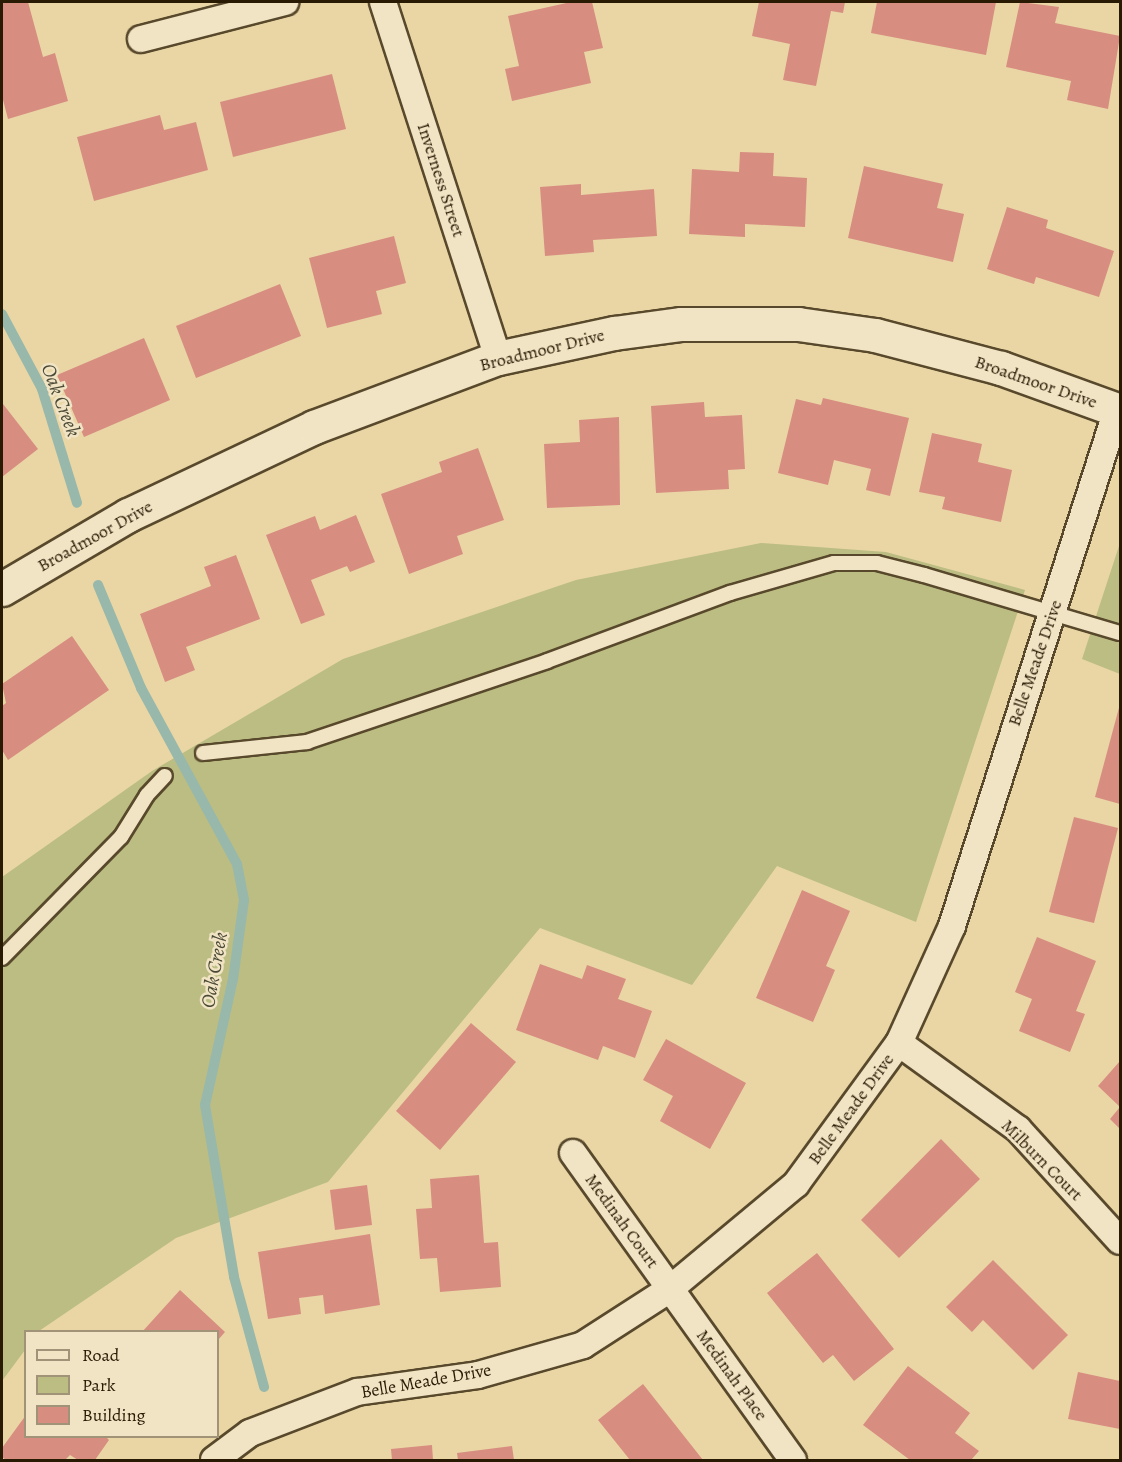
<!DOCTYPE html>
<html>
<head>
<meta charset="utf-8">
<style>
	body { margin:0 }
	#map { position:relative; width:1122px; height:1462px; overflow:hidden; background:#e9d6a4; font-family:Alegreya,serif }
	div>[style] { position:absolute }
	.green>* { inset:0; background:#bbbd83 }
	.stream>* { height:10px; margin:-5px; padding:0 5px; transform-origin:5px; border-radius:5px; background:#98b8ab }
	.building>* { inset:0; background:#d88d81 }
	.roads { filter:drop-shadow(2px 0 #59492c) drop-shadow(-2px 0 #59492c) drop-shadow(0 2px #59492c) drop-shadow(0 -2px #59492c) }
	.service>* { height:14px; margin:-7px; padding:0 7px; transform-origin:7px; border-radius:7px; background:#f1e4c4 }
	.minor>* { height:26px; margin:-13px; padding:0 13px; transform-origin:13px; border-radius:13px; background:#f1e4c4 }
	.tertiary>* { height:33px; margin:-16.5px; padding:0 16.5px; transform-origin:16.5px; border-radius:16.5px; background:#f1e4c4 }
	span { translate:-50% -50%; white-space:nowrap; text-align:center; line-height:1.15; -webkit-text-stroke:5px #f1e4c4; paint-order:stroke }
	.street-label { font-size:18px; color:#291a04 }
	.water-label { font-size:20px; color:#4a4936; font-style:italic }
	.frame { position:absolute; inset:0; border:3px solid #291a04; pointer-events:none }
	.legend { position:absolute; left:24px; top:1330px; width:195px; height:108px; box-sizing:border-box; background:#f1e4c4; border:2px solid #a19377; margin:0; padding:8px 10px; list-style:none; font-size:18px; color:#291a04 }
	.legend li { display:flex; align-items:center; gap:12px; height:30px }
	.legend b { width:30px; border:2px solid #a19377 }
</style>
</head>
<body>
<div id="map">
	<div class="green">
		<i style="clip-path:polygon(761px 543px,886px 552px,1025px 590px,916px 922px,777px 866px,692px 985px,540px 928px,328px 1182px,176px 1238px,39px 1331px,26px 1332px,25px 1350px,2px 1381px,2px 877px,152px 771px,343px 659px,576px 580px)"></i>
		<i style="clip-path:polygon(1120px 543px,1120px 674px,1082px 659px)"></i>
	</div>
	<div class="stream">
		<i style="left:2px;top:314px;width:85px;rotate:61.9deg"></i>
		<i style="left:42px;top:389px;width:119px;rotate:72.9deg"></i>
		<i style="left:98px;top:585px;width:112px;rotate:67.3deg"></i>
		<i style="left:141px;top:688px;width:200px;rotate:61.4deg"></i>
		<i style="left:237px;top:864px;width:37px;rotate:79deg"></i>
		<i style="left:244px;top:900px;width:80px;rotate:97.9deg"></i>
		<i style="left:233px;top:979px;width:129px;rotate:102.5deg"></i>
		<i style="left:205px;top:1105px;width:174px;rotate:80.4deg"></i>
		<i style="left:234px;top:1277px;width:114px;rotate:74.7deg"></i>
	</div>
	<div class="building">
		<i style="clip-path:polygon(2px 2px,28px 2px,43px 57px,55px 53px,68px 101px,8px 119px,2px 96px)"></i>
		<i style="clip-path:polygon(571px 2px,592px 2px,603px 48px,584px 52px,591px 83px,512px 101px,505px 69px,519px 66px,508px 16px)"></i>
		<i style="clip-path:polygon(759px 2px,845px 2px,843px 13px,831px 11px,816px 86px,783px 80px,790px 44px,752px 36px)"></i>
		<i style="clip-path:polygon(877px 2px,996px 2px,986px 55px,871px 33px)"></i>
		<i style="clip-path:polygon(1020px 2px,1059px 7px,1055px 23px,1120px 36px,1108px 109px,1067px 100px,1071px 81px,1006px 67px)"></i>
		<i style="clip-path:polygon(332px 74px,346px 129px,233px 157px,220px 102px)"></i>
		<i style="clip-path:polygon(160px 115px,164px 130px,196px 122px,208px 170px,94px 201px,77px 137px)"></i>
		<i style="clip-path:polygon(740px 152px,774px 153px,773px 176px,807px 178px,805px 227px,745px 224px,745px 237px,689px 234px,692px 169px,739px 172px)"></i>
		<i style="clip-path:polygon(864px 166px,943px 184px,937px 208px,964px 214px,953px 262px,848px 238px)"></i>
		<i style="clip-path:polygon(581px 184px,581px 195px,654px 189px,657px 236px,593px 240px,594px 252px,545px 256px,540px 187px)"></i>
		<i style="clip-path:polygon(1007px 207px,1048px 220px,1046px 228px,1114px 251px,1099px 297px,1036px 277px,1034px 284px,987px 269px)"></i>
		<i style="clip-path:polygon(394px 236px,406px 283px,376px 291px,382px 314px,327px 328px,309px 258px)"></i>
		<i style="clip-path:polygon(280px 284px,301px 336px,196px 378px,176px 326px)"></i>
		<i style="clip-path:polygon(144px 338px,170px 400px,84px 437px,57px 375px)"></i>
		<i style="clip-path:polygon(823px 398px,909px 418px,890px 496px,866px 490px,871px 469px,834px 460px,828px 485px,778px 473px,796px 399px,821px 405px)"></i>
		<i style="clip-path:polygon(704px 402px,705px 417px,742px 415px,745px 469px,728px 470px,729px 489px,656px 493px,651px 406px)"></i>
		<i style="clip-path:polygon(3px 404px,38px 449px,2px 477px,2px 405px)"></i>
		<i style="clip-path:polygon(619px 417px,620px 505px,547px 508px,544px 444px,580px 442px,579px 420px)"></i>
		<i style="clip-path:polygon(932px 433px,982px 444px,978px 462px,1012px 470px,1001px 522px,942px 509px,945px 497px,919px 492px)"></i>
		<i style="clip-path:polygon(478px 448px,504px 520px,457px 536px,463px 554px,409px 574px,381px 494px,442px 472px,439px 462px)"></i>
		<i style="clip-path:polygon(356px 515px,375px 562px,350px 572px,347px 566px,311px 580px,325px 615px,301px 624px,266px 535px,315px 516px,320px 530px)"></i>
		<i style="clip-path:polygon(236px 555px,260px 619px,186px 647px,195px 670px,165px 682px,140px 614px,211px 586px,204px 567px)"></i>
		<i style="clip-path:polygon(72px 636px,109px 690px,8px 760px,2px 750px,2px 706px,6px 703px,2px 684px)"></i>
		<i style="clip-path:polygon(1120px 704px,1120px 804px,1095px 797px)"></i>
		<i style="clip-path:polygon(1074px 817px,1118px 828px,1094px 923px,1049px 912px)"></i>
		<i style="clip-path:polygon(802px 890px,850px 911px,826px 966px,835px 970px,813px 1022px,756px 998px)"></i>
		<i style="clip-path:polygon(1037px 937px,1096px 961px,1076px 1011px,1085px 1014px,1070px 1052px,1019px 1031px,1032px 999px,1015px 992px)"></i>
		<i style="clip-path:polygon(540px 964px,582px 979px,587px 965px,626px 979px,618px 999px,652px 1011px,635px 1058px,603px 1046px,598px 1060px,516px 1030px)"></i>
		<i style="clip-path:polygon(471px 1023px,516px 1062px,440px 1150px,396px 1111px)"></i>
		<i style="clip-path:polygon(666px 1039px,746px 1083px,710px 1149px,660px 1121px,673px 1096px,643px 1080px)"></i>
		<i style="clip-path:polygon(1120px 1061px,1120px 1129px,1110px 1119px,1120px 1107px,1098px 1086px)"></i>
		<i style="clip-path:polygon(941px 1139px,980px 1179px,899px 1258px,861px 1220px)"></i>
		<i style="clip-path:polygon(479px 1175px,484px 1243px,498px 1242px,501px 1287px,440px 1292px,437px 1258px,420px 1259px,416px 1209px,432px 1208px,430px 1179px)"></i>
		<i style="clip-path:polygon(367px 1185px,372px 1225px,335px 1230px,330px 1190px)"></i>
		<i style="clip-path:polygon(370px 1234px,380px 1305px,325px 1314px,323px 1295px,299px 1298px,301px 1314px,268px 1319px,258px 1252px)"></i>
		<i style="clip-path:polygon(817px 1253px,894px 1349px,854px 1381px,833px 1355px,823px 1363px,767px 1293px)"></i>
		<i style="clip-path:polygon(993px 1260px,1068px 1335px,1033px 1370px,983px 1320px,972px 1332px,946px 1307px)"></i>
		<i style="clip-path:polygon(180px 1290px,225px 1332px,218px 1340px,218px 1332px,142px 1332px)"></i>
		<i style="clip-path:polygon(908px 1366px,970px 1413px,955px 1433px,979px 1451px,971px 1460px,910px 1460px,863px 1425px)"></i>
		<i style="clip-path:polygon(1078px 1372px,1120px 1381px,1120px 1429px,1068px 1419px)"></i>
		<i style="clip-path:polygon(643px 1384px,703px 1460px,630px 1460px,598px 1420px)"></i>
		<i style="clip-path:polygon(26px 1415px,26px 1436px,105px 1436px,109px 1440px,95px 1460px,78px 1460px,70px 1455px,65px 1460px,6px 1460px,2px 1457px,2px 1448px)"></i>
		<i style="clip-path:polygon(432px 1445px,433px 1460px,392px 1460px,391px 1449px)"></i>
		<i style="clip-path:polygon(512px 1446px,514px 1460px,458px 1460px,457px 1453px)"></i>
	</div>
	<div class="roads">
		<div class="service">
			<i style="left:203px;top:753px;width:105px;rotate:-6deg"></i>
			<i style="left:307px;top:742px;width:253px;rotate:-18.6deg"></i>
			<i style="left:547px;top:661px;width:195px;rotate:-20.4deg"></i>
			<i style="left:730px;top:593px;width:108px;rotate:-16.1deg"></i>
			<i style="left:834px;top:563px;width:43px"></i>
			<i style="left:877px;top:563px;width:49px;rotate:14.3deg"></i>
			<i style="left:924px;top:575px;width:204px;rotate:16.5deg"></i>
			<i style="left:2px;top:958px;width:170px;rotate:-45.5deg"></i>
			<i style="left:121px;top:837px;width:49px;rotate:-58.2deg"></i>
			<i style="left:147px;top:795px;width:26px;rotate:-47deg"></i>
		</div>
		<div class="minor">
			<i style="left:383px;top:2px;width:374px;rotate:72.1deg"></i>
			<i style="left:141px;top:39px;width:149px;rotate:-14.4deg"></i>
			<i style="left:899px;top:1043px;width:147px;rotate:35.9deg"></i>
			<i style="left:1018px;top:1129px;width:151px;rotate:47.7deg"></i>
			<i style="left:573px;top:1153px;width:378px;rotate:54.4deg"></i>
			<i style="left:214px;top:1460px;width:45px;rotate:-36.9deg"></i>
			<i style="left:250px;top:1433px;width:115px;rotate:-21deg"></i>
			<i style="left:357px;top:1392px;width:122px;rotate:-8deg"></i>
			<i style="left:478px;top:1375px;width:109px;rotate:-15.9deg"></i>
			<i style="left:583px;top:1345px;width:103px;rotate:-32.8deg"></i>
			<i style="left:670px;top:1289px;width:164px;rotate:-39.8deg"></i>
			<i style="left:796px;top:1184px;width:175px;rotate:-53.9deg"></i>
			<i style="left:899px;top:1043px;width:128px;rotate:-65.6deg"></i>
			<i style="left:952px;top:926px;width:542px;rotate:-72.27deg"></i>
		</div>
		<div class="tertiary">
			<i style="left:2px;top:589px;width:146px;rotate:-30.4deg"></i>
			<i style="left:128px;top:515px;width:206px;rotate:-25.3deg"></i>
			<i style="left:314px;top:427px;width:197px;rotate:-20.6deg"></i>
			<i style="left:498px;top:358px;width:119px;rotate:-12.2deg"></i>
			<i style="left:614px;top:333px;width:68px;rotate:-7.7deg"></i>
			<i style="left:681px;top:324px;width:117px"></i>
			<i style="left:798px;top:324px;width:78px;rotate:8.1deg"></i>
			<i style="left:875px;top:335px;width:130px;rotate:14.7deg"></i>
			<i style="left:1001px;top:368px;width:127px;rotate:19.9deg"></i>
		</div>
	</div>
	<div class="street-label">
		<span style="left:441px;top:180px;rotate:72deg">Inverness Street</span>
		<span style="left:542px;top:350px;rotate:-14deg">Broadmoor Drive</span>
		<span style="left:1036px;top:382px;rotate:19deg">Broadmoor Drive</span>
		<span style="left:95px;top:536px;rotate:-29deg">Broadmoor Drive</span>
		<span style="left:1035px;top:663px;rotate:-71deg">Belle Meade Drive</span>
		<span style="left:851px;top:1109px;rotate:-54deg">Belle Meade Drive</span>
		<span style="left:1042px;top:1160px;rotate:45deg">Milburn Court</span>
		<span style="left:622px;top:1221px;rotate:54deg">Medinah Court</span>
		<span style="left:732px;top:1375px;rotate:54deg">Medinah Place</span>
		<span style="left:426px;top:1381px;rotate:-10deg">Belle Meade Drive</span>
	</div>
	<div class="water-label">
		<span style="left:61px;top:400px;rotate:69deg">Oak Creek</span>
		<span style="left:214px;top:970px;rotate:-80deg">Oak Creek</span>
	</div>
	<div class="frame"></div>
	<ul class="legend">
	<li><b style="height:8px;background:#f1e4c4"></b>Road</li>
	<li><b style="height:16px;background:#bbbd83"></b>Park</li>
	<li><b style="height:16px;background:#d88d81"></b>Building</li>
	</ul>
</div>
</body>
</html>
